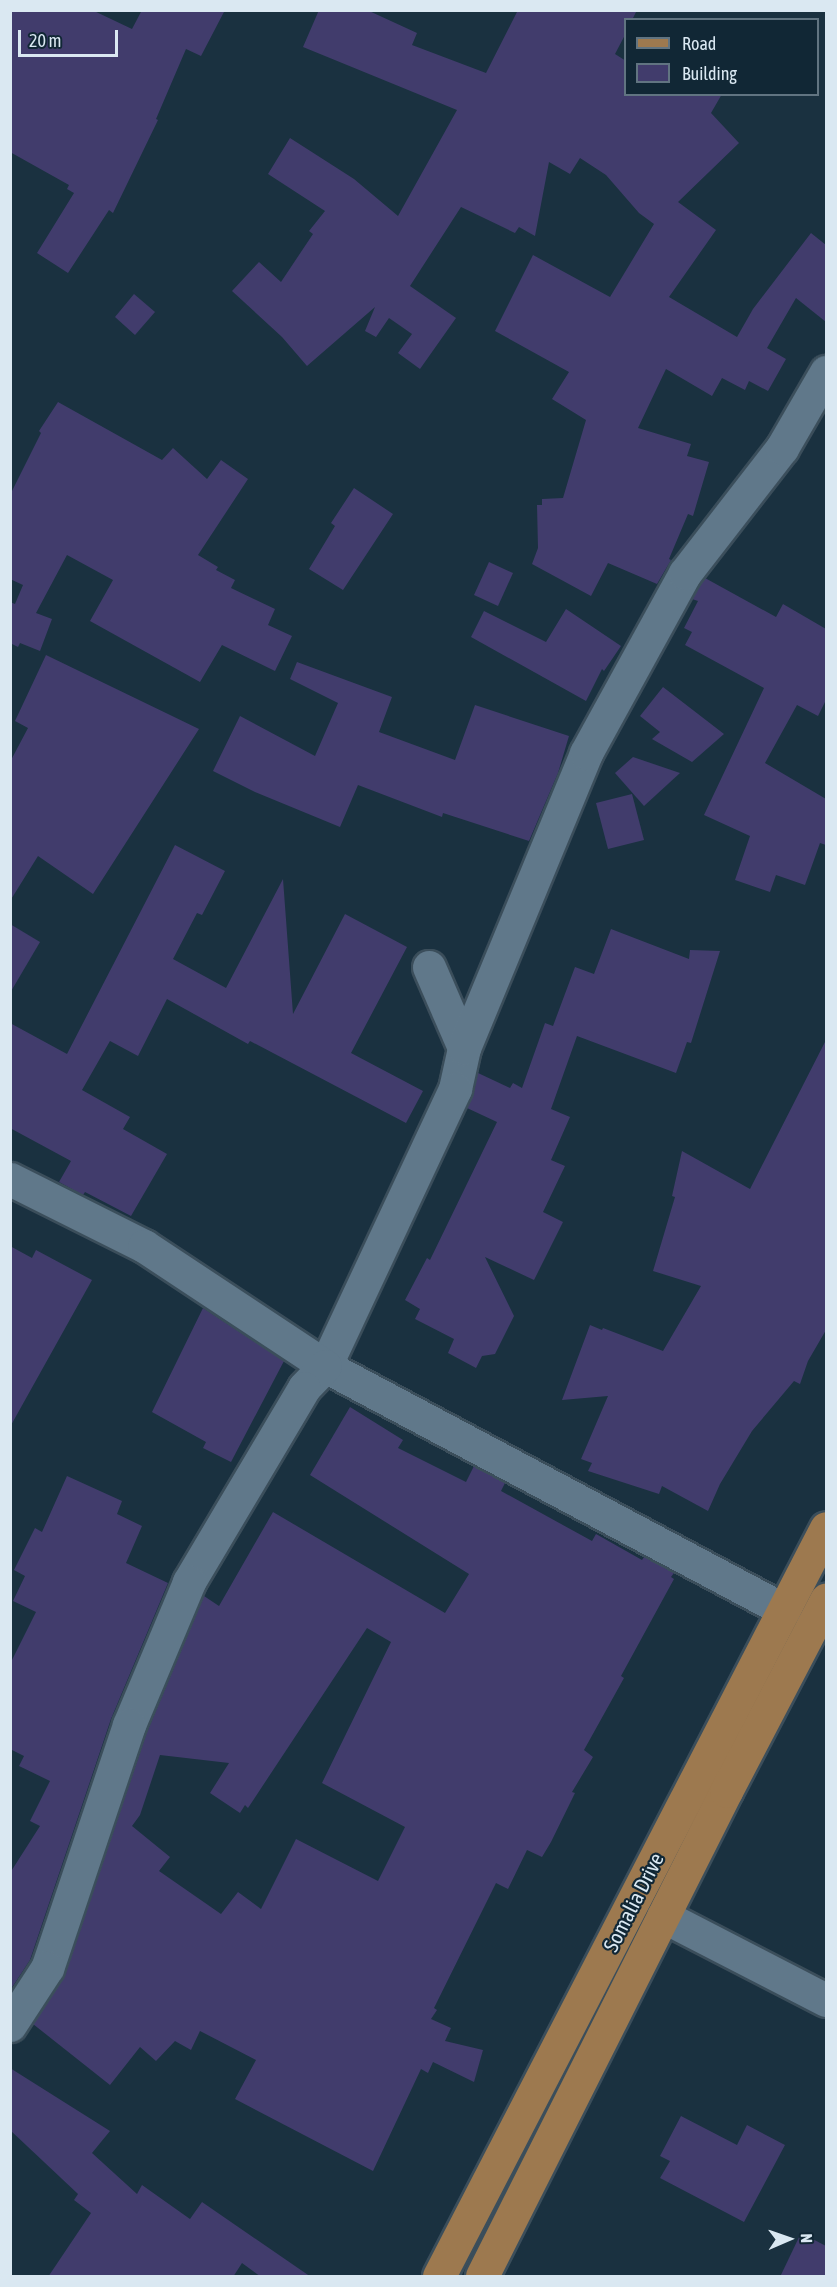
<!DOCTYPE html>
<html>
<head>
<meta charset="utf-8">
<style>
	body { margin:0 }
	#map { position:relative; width:837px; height:2287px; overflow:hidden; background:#1a3140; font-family:"Asap Condensed",sans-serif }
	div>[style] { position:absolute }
	.building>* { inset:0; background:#413c6c }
	.roads { filter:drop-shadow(2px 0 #3b4e5b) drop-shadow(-2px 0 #3b4e5b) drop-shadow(0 2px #3b4e5b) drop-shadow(0 -2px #3b4e5b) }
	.minor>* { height:33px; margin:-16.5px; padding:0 16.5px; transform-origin:16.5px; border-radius:16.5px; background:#60788a }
	.major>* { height:33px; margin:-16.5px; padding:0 16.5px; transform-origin:16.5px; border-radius:16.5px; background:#9d794f }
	span { translate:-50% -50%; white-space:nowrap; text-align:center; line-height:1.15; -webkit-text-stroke:4.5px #112735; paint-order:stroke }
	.street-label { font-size:21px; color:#dae8f2 }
	.frame { position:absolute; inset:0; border:12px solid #dae8f2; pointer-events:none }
	.legend { position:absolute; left:624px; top:18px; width:195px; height:78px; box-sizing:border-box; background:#112735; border:2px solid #617481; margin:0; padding:8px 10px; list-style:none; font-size:18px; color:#dae8f2 }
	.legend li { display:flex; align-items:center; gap:12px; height:30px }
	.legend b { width:30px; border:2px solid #617481 }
	.north { position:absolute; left:759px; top:2209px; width:60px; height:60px; -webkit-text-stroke:4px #112735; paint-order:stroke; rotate:88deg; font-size:16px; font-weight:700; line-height:24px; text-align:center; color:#dae8f2 }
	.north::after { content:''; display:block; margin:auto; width:21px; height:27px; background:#dae8f2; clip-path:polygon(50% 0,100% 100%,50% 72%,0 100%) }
	.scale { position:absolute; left:18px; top:30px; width:100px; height:27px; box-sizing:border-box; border:3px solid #dae8f2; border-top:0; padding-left:8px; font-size:18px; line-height:21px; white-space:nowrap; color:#dae8f2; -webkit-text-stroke:4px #112735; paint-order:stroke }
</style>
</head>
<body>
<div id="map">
	<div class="building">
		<i style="clip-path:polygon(10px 10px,92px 10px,132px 29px,142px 10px,225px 10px,201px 56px,186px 49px,156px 119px,158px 120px,113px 213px,109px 210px,68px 273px,37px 253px,74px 193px,67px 189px,69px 185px,10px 152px)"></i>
		<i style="clip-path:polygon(319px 10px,367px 10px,417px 33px,412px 45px,486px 73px,518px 10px,637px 10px,632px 20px,626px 20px,626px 33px,615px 54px,626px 61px,626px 94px,722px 94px,711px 113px,739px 143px,678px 202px,716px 230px,669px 297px,737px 337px,753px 309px,811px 233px,826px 245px,826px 322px,796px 298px,767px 348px,786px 359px,768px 391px,749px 381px,745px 390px,722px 378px,712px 396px,666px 369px,638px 428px,691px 444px,687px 456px,709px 462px,693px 516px,688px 514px,669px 559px,671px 560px,657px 584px,608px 563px,591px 596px,532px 564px,538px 548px,537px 505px,542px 505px,542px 499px,563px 498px,586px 420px,552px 399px,569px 372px,495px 331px,533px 255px,610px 297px,654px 224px,639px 213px,606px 175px,580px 158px,570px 174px,549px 162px,535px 236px,519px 227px,515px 233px,461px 207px,410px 286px,456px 318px,420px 369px,398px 353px,412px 334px,389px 318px,376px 337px,365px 331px,375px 307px,307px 366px,282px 337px,232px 291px,259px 262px,281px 282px,313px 234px,309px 231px,325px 211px,268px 174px,290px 138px,354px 179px,398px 216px,457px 110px,303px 47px)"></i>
		<i style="clip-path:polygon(134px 294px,155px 312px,135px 335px,115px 317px)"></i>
		<i style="clip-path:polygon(58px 402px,162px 460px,173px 448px,207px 479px,221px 460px,248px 479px,198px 555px,218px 567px,216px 570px,235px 580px,231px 588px,275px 609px,268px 625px,292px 636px,275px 671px,222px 645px,200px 682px,90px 621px,113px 580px,67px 555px,36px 613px,52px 619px,40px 651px,20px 643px,18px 647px,10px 643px,10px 602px,15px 604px,23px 585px,10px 579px,10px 495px,41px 433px,39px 431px)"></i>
		<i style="clip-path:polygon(354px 488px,393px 514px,343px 590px,309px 569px,335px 526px,331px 523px)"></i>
		<i style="clip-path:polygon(489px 562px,513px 573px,498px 606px,474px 595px)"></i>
		<i style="clip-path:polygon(705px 578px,776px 617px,783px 604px,826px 629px,826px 700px,818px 716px,797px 705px,765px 763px,826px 799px,826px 845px,820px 843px,805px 885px,776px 875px,770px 892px,735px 880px,750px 836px,704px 815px,764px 688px,685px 645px,692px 632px,684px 628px,698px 601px,692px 599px)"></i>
		<i style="clip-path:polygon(566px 609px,621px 646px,604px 671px,602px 669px,586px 701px,471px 637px,484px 611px,546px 642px)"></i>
		<i style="clip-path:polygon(46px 655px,199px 729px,93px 894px,38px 856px,10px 901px,10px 762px,28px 728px,15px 721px)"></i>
		<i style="clip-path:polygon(297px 662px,392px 697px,379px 732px,455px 760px,475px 705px,569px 736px,558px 773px,529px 841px,443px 813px,442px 817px,358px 785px,340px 827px,255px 792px,213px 771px,240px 716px,315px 756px,338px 703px,290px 679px)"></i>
		<i style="clip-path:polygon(663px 687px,724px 734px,692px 762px,652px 739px,660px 732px,640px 716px)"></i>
		<i style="clip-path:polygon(633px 757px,680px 773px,644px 806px,615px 773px)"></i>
		<i style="clip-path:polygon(632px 794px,644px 840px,608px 849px,596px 803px)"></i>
		<i style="clip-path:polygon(175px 845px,225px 871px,202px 915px,197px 913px,173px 959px,226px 988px,283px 879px,293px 1014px,345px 914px,407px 947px,351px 1053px,423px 1091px,406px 1123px,250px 1041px,248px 1044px,167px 999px,138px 1056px,110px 1041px,82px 1090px,130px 1117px,123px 1129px,167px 1154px,131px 1216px,85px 1192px,83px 1195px,59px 1182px,71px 1161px,10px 1128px,10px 1023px,67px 1054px)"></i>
		<i style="clip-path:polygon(10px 924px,40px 942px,10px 993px)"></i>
		<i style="clip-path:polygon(611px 929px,689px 959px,690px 950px,720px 951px,691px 1043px,687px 1042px,676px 1073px,577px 1036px,551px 1109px,570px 1117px,551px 1160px,565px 1166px,543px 1212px,563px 1222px,534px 1280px,485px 1257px,514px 1316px,495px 1354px,482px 1356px,476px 1368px,448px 1353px,454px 1339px,415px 1319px,420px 1309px,405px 1300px,427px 1258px,430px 1260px,497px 1122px,467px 1108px,478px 1073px,510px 1088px,513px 1083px,522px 1088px,545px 1023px,553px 1026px,575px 967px,594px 974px)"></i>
		<i style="clip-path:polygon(826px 1040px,826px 1330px,808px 1361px,800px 1384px,794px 1381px,752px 1431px,720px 1484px,708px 1511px,662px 1486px,659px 1494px,588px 1471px,592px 1463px,581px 1459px,608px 1396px,562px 1400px,590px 1325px,602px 1330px,603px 1328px,663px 1351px,701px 1286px,653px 1271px,675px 1197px,672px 1196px,682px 1151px,750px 1189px)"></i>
		<i style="clip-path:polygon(10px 1246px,32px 1258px,36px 1250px,92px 1280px,10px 1427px)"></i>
		<i style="clip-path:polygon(203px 1308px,284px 1361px,231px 1462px,203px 1448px,206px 1442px,152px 1412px)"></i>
		<i style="clip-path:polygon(evenodd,350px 1407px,403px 1440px,398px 1448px,466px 1482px,474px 1466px,505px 1483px,501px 1491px,592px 1541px,596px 1534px,642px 1560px,644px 1557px,674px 1573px,671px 1577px,674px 1579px,621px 1676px,624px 1678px,584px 1750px,593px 1757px,572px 1792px,575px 1793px,551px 1842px,542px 1857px,527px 1850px,508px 1889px,496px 1883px,434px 2008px,437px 2010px,431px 2019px,451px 2028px,445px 2041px,483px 2050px,474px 2082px,433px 2062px,428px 2073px,421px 2069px,373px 2171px,235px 2099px,256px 2060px,200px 2031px,191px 2050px,175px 2041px,156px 2061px,140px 2047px,110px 2085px,33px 2024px,65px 1974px,147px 1732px,204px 1596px,219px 1606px,273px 1512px,445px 1613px,469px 1574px,310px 1475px,350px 1407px,367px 1628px,391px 1642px,322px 1783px,405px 1827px,378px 1881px,296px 1839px,261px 1909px,238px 1892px,221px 1914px,159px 1871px,170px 1857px,132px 1826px,140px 1815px,160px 1755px,229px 1763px,210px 1793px,240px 1813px,245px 1805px,248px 1808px,367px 1628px)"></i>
		<i style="clip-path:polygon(67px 1476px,122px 1501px,117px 1514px,142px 1526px,126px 1563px,168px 1583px,111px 1719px,30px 1960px,11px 1989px,10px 1873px,40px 1826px,30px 1821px,50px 1781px,19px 1766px,24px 1756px,10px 1749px,10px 1664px,36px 1612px,13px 1601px,25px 1576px,14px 1570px,35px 1528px,42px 1532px)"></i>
		<i style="clip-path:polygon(10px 2068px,110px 2131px,92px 2153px,137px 2194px,142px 2185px,190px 2219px,202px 2202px,311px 2277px,261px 2277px,242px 2263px,233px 2277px,48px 2277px,91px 2213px,74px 2200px,78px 2194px,10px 2130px)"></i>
		<i style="clip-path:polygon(681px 2116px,737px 2145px,747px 2125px,785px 2145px,744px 2222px,660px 2178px,670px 2161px,660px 2156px)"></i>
		<i style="clip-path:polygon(801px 2233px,826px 2246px,826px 2277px,780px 2277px)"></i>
	</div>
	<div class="roads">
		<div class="minor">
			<i style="left:429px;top:967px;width:88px;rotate:66.6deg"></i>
			<i style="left:464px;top:1048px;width:42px;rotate:102.4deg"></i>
			<i style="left:455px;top:1089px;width:306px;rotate:115.1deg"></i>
			<i style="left:325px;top:1366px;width:520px;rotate:27.99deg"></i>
			<i style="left:464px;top:1048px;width:319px;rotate:-67.5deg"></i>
			<i style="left:586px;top:753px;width:205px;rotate:-61.2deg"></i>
			<i style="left:685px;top:573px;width:158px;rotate:-52.2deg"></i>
			<i style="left:782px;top:448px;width:88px;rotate:-59.9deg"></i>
			<i style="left:10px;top:1179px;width:150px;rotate:26.6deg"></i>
			<i style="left:144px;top:1246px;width:217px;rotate:33.5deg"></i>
			<i style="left:325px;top:1366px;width:30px;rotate:134deg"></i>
			<i style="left:304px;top:1388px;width:226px;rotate:120.7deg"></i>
			<i style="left:189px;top:1582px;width:155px;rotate:112.8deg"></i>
			<i style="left:129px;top:1725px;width:256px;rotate:108.6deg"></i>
			<i style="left:47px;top:1968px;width:68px;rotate:123deg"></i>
			<i style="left:663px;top:1916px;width:183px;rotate:27.3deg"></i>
		</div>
		<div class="major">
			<i style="left:439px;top:2276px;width:842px;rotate:-62.64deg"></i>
			<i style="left:482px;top:2276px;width:543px;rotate:-63.29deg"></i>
			<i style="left:726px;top:1791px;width:216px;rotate:-62.4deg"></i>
		</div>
	</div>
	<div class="street-label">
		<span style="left:633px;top:1902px;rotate:-63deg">Somalia Drive</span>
	</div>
	<div class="frame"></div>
	<ul class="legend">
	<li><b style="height:8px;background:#9d794f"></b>Road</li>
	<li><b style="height:16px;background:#413c6c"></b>Building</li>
	</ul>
	<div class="north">N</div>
	<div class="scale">20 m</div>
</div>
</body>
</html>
